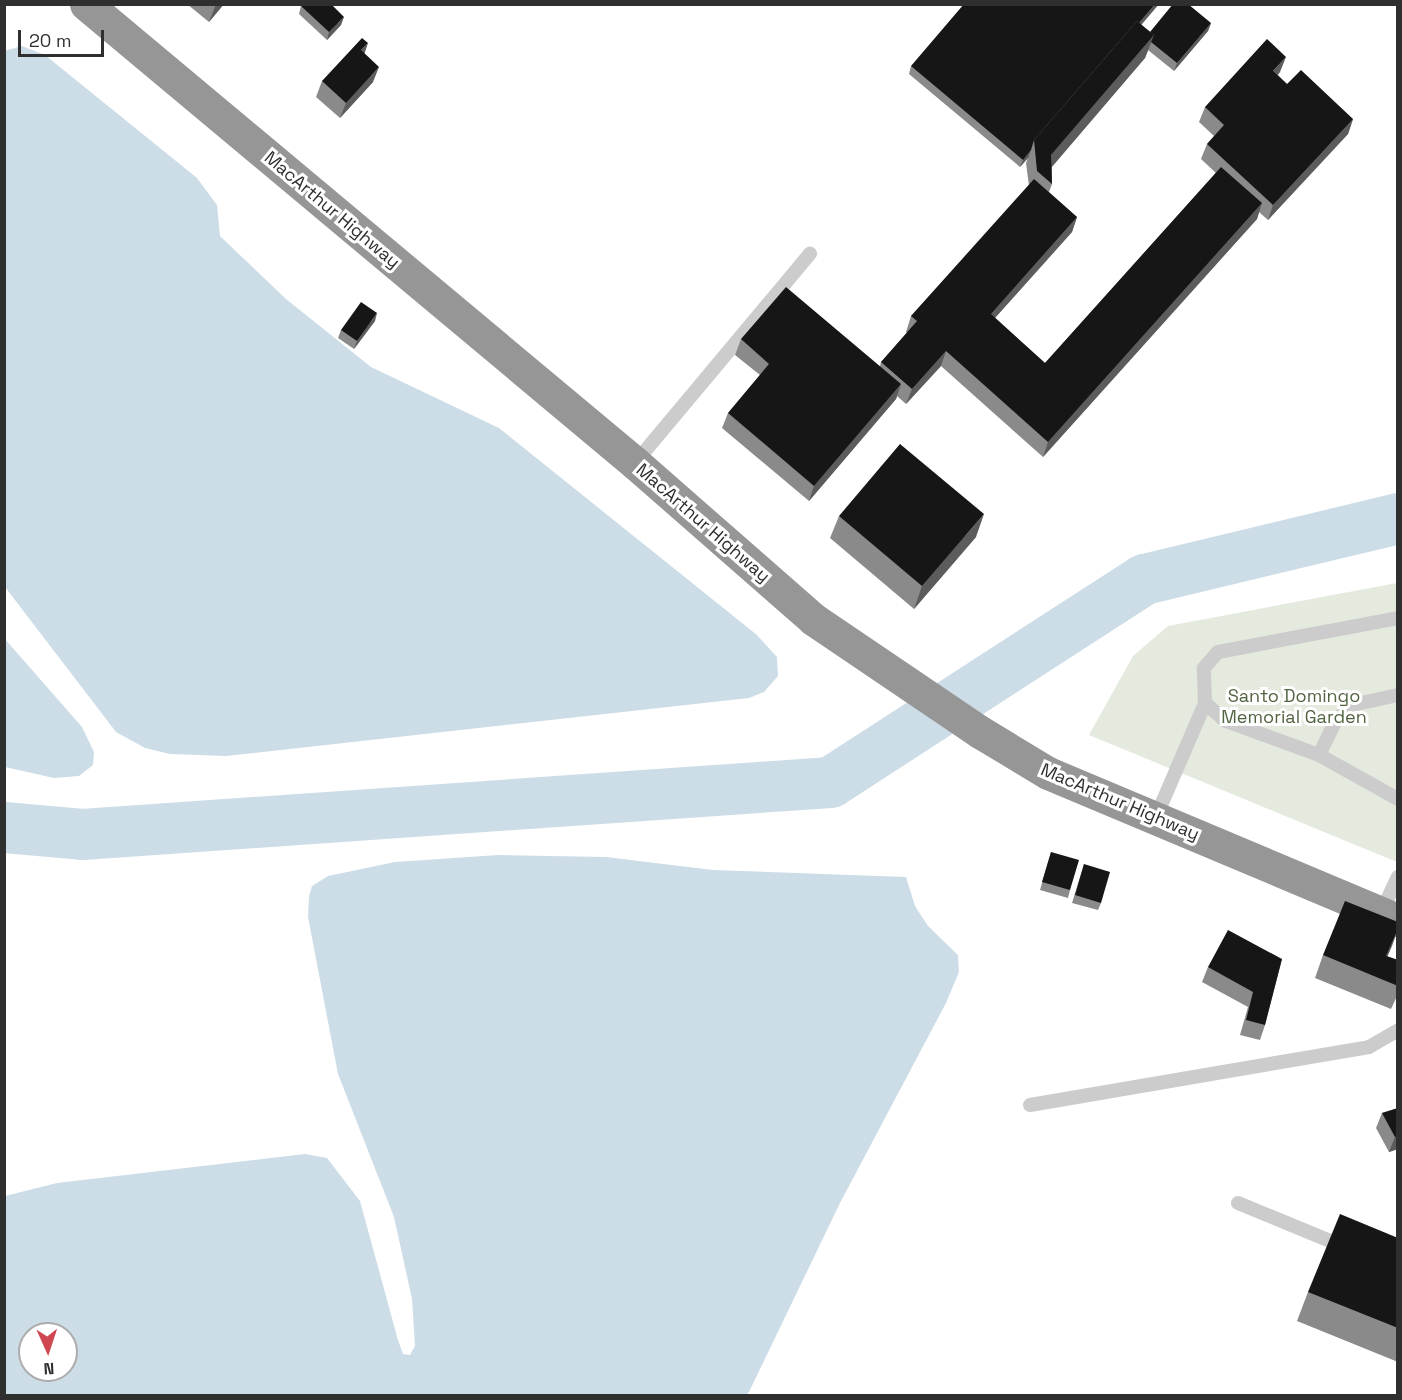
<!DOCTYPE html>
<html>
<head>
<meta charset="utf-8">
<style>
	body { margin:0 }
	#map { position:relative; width:1402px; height:1400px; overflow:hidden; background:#fff; font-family:"Space Grotesk",sans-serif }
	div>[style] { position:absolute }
	.green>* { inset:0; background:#e4eade }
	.water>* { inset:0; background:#cddde7 }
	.river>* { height:51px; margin:-25.5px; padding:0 25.5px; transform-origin:25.5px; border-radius:25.5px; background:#cddde7 }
	.lane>* { height:14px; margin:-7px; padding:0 7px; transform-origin:7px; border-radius:7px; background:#ccc }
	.highway>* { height:33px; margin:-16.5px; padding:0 16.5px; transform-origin:16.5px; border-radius:16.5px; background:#969696 }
	.wall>* { inset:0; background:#8a8a8a }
	.shaded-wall>* { inset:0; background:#5c5c5c }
	.building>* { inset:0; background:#161616 }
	span { translate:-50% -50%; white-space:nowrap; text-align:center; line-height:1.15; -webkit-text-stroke:6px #fff; paint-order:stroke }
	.street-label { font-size:18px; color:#2f2f2f }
	.park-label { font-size:18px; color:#526542 }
	.frame { position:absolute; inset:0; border:6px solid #2f2f2f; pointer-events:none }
	.north { position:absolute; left:18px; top:1322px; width:60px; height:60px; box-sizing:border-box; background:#fff; border:2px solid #acacac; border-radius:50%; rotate:177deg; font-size:16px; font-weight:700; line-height:24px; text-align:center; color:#2f2f2f }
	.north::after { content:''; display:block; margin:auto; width:21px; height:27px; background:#cf4750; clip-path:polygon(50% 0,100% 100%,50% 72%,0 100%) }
	.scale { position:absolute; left:18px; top:30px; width:86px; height:27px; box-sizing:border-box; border:3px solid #2f2f2f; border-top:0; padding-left:8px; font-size:18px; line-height:21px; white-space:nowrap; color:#2f2f2f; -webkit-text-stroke:4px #fff; paint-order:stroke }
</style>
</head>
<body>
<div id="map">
	<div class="green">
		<i style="clip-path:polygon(1397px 583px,1397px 862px,1089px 735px,1133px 656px,1168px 626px)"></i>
	</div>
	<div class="water">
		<i style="clip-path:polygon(22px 46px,45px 55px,197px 178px,217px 205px,220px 236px,286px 299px,371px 367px,499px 428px,757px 635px,777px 657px,778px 676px,764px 692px,749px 698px,226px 756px,170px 754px,145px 748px,116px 732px,5px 587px,4px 51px)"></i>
		<i style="clip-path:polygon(4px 638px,82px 727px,94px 752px,93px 765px,79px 776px,54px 778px,5px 767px)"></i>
		<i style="clip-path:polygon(evenodd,498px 855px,606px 857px,713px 870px,906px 877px,915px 906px,928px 926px,958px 955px,959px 972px,946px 1003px,840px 1203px,749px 1392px,745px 1396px,5px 1395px,5px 1196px,57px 1183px,305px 1154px,327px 1158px,360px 1201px,398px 1340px,403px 1354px,410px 1355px,415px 1346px,412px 1299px,394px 1217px,338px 1074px,308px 917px,309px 896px,312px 886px,328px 876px,395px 862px,498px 855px,30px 1334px,66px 1334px,66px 1370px,30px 1370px,30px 1334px)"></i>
	</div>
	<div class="river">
		<i style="left:4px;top:827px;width:78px;rotate:5.1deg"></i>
		<i style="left:82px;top:834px;width:750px;rotate:-3.98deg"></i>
		<i style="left:830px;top:782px;width:374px;rotate:-32.9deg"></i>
		<i style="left:1144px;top:579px;width:261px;rotate:-13.5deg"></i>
	</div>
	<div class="lane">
		<i style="left:635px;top:463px;width:273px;rotate:-50.1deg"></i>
		<i style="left:1205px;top:703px;width:28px;rotate:41deg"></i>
		<i style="left:1226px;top:721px;width:99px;rotate:20.1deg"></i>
		<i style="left:1319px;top:755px;width:90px;rotate:29.1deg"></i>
		<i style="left:1319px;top:755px;width:39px;rotate:-64deg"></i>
		<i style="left:1336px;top:720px;width:22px;rotate:-43deg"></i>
		<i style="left:1352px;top:705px;width:47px;rotate:-12.3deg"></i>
		<i style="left:1156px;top:817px;width:124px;rotate:-66.7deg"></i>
		<i style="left:1205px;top:703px;width:35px;rotate:-92deg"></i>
		<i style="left:1204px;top:668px;width:21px;rotate:-49deg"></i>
		<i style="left:1218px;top:652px;width:183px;rotate:-10.7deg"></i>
		<i style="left:1381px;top:913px;width:40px;rotate:-65deg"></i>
		<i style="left:1030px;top:1105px;width:344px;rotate:-9.7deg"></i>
		<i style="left:1369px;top:1047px;width:34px;rotate:-30deg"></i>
		<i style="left:1238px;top:1203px;width:116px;rotate:22.4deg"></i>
	</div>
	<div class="highway">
		<i style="left:86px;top:4px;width:716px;rotate:39.9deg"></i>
		<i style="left:635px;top:463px;width:237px;rotate:41.2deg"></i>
		<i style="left:813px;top:619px;width:202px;rotate:34.1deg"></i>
		<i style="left:980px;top:732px;width:79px;rotate:31.1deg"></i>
		<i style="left:1048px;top:773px;width:380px;rotate:22.8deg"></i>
	</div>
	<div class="wall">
		<i style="clip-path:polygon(187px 4px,224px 4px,209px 22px)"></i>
		<i style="clip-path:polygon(1159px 4px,1141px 25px,1150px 32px,1211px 23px,1208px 31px,1174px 71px,1148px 50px,1145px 58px,1052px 167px,1052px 184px,1049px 192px,1077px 217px,1072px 232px,995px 318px,1045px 363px,1216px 173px,1201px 159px,1207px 144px,1214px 136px,1199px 122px,1205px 107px,1280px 72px,1278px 75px,1287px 84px,1353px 119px,1348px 134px,1268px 220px,1259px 212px,1257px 219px,1043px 457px,941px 366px,906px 404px,897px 396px,896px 399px,809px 501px,722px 428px,728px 413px,760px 375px,735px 355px,741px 339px,880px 366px,881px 362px,907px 333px,906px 332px,911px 316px,1029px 186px,1026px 163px,1028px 158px,1020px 167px,909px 74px,911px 66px)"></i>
		<i style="clip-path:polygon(301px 6px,341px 25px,327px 40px,299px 14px)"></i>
		<i style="clip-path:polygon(364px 54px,373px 82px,340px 118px,316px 97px,322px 81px)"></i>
		<i style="clip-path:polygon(375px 321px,354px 349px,338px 338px,341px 330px)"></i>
		<i style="clip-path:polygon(839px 516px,976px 537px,914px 609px,830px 538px)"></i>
		<i style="clip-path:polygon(1051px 852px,1070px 890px,1068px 898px,1040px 890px)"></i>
		<i style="clip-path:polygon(1084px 864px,1101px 903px,1098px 910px,1072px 903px)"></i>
		<i style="clip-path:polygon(1398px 930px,1387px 956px,1398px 960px,1398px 994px,1391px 1009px,1315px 978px,1323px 955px)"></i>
		<i style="clip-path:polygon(1282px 959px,1265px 1025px,1260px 1040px,1240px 1035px,1248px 1007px,1202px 982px,1208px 967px)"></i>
		<i style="clip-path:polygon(1398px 1108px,1398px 1149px,1389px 1152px,1376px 1128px,1382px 1113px)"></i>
		<i style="clip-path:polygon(1398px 1238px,1398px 1362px,1297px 1321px,1308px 1292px)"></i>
	</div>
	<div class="shaded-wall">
		<i style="clip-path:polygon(216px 4px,224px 4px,209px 22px)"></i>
		<i style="clip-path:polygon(1155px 4px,1159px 4px,1035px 149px)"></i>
		<i style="clip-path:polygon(344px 17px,341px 25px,327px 40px,329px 32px)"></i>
		<i style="clip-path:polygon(1211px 23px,1208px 31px,1174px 71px,1177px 63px)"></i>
		<i style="clip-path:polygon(1154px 35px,1145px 58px,1043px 177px,1051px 155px)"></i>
		<i style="clip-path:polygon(368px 43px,363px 58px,361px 50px)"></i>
		<i style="clip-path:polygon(1286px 57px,1280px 72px,1267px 86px,1273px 71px)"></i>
		<i style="clip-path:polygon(379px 67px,373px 82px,340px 118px,346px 103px)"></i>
		<i style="clip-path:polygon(1353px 119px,1348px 134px,1268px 220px,1273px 205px)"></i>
		<i style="clip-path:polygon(1031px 150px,1028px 158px,1020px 167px,1023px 160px)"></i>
		<i style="clip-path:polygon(1262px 203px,1257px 219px,1043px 457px,1048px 442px)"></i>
		<i style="clip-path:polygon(1077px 217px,1072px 232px,985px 329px,991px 314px)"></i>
		<i style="clip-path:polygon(377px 313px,375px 321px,354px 349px,357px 341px)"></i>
		<i style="clip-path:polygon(946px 351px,941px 366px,906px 404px,912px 389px)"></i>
		<i style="clip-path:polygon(901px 384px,896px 399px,809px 501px,814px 486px)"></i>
		<i style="clip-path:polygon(984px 514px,976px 537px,914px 609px,922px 586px)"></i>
		<i style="clip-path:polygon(1398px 929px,1392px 946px,1378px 978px,1386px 956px)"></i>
		<i style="clip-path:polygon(1398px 1136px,1398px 1149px,1389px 1152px,1395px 1137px)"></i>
	</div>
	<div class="building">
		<i style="clip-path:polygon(303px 4px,331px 4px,344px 17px,329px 32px,301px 6px)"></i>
		<i style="clip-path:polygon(964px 4px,1155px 4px,1139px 23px,1137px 21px,1034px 140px,1031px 150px,1023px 160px,911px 66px)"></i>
		<i style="clip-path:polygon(1173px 4px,1188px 4px,1211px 23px,1177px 63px,1151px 42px,1154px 35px,1150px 32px)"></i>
		<i style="clip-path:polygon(1137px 21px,1154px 35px,1051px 155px,1052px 184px,1037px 171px,1034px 140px)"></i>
		<i style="clip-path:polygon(362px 38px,368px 43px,361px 50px,379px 67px,346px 103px,322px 81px)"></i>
		<i style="clip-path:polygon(1267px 39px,1286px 57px,1273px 71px,1287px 84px,1301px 70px,1353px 119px,1273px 205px,1207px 144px,1224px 125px,1205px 107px)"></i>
		<i style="clip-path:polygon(1221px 167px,1262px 203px,1048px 442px,946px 351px,912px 389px,881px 362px,917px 321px,911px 316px,1034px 179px,1077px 217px,991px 314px,1045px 363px)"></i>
		<i style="clip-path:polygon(786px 287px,901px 384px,814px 486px,728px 413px,769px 364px,741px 339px)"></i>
		<i style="clip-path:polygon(361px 302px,377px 313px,357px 341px,341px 330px)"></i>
		<i style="clip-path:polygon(900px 444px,984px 514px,922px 586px,839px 516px)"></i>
		<i style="clip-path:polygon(1051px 852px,1079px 860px,1070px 890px,1042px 882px)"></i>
		<i style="clip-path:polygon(1084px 864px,1110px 872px,1101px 903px,1075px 895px)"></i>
		<i style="clip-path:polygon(1345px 901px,1398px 922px,1398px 929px,1386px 956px,1398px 960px,1398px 986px,1323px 955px)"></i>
		<i style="clip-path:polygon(1228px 930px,1282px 959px,1265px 1025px,1246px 1020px,1253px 992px,1208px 967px)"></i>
		<i style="clip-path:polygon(1398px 1108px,1398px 1136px,1395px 1137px,1382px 1113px)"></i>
		<i style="clip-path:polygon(1340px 1214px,1398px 1238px,1398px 1328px,1308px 1292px)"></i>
	</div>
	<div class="street-label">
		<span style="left:332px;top:210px;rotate:40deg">MacArthur Highway</span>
		<span style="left:703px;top:523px;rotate:41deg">MacArthur Highway</span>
		<span style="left:1120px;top:802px;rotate:23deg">MacArthur Highway</span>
	</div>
	<div class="park-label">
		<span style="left:1294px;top:707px">Santo Domingo<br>Memorial Garden</span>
	</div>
	<div class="frame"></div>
	<div class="north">N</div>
	<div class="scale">20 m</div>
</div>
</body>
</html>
